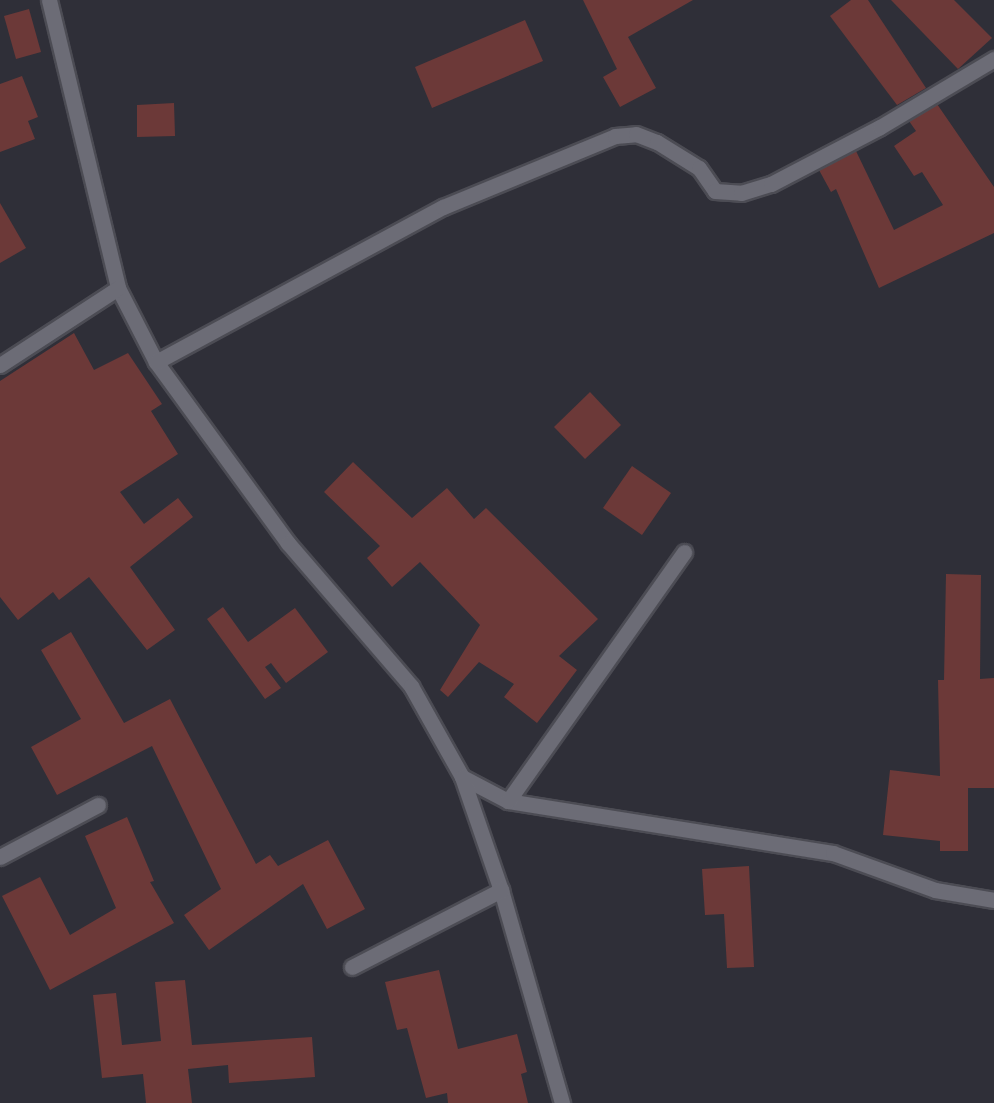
<!DOCTYPE html>
<html>
<head>
<meta charset="utf-8">
<style>
	body { margin:0 }
	#map { position:relative; width:994px; height:1103px; overflow:hidden; background:#2f2f38; font-family:"Times New Roman",serif }
	div>[style] { position:absolute }
	.building>* { inset:0; background:#6c3938 }
	.roads { filter:drop-shadow(2px 0 #4c4c54) drop-shadow(-2px 0 #4c4c54) drop-shadow(0 2px #4c4c54) drop-shadow(0 -2px #4c4c54) }
	.minor>* { height:15px; margin:-7.5px; padding:0 7.5px; transform-origin:7.5px; border-radius:7.5px; background:#6c6c76 }
	span { translate:-50% -50%; white-space:nowrap; text-align:center; line-height:1.15; -webkit-text-stroke:4.5px #2f2f38; paint-order:stroke }
</style>
</head>
<body>
<div id="map">
	<div class="building">
		<i style="clip-path:polygon(583px 0,693px 0,628px 37px,656px 88px,620px 107px,603px 77px,617px 69px)"></i>
		<i style="clip-path:polygon(851px 0,868px 0,926px 88px,897px 105px,830px 16px)"></i>
		<i style="clip-path:polygon(891px 0,954px 0,992px 38px,958px 69px)"></i>
		<i style="clip-path:polygon(29px 9px,41px 52px,16px 59px,4px 16px)"></i>
		<i style="clip-path:polygon(525px 20px,543px 61px,432px 108px,415px 67px)"></i>
		<i style="clip-path:polygon(22px 76px,38px 117px,28px 121px,35px 139px,0 152px,0 84px)"></i>
		<i style="clip-path:polygon(174px 103px,175px 136px,137px 137px,137px 105px)"></i>
		<i style="clip-path:polygon(937px 104px,994px 187px,994px 233px,879px 288px,836px 189px,831px 192px,819px 170px,856px 151px,894px 230px,943px 205px,922px 172px,914px 176px,894px 146px,916px 131px,909px 121px)"></i>
		<i style="clip-path:polygon(0 203px,26px 248px,0 263px)"></i>
		<i style="clip-path:polygon(74px 333px,94px 370px,128px 353px,162px 404px,151px 411px,178px 454px,120px 492px,144px 524px,178px 498px,193px 517px,130px 567px,175px 630px,147px 650px,89px 577px,59px 600px,53px 592px,18px 620px,0 597px,0 381px)"></i>
		<i style="clip-path:polygon(590px 392px,621px 425px,585px 459px,554px 427px)"></i>
		<i style="clip-path:polygon(353px 462px,412px 518px,447px 488px,474px 519px,486px 508px,598px 619px,559px 656px,577px 670px,537px 723px,504px 697px,514px 684px,479px 662px,448px 697px,440px 690px,480px 625px,420px 562px,392px 587px,367px 558px,380px 546px,324px 492px)"></i>
		<i style="clip-path:polygon(632px 466px,671px 493px,642px 535px,603px 508px)"></i>
		<i style="clip-path:polygon(946px 574px,981px 575px,980px 679px,994px 678px,994px 788px,968px 788px,968px 851px,940px 851px,940px 841px,883px 835px,890px 770px,940px 776px,938px 680px,944px 680px)"></i>
		<i style="clip-path:polygon(223px 607px,248px 642px,295px 608px,328px 652px,286px 683px,271px 663px,265px 667px,281px 688px,265px 699px,207px 619px)"></i>
		<i style="clip-path:polygon(71px 632px,124px 723px,170px 699px,256px 864px,270px 855px,278px 866px,328px 840px,365px 909px,327px 929px,303px 884px,209px 950px,184px 915px,221px 889px,152px 746px,57px 795px,31px 747px,81px 719px,41px 650px)"></i>
		<i style="clip-path:polygon(127px 817px,154px 881px,150px 882px,174px 923px,50px 990px,2px 896px,40px 877px,70px 935px,116px 908px,85px 836px)"></i>
		<i style="clip-path:polygon(749px 866px,754px 967px,727px 968px,724px 914px,705px 915px,702px 869px)"></i>
		<i style="clip-path:polygon(439px 970px,458px 1049px,517px 1034px,527px 1072px,521px 1074px,528px 1103px,448px 1103px,447px 1093px,426px 1098px,407px 1028px,397px 1030px,385px 982px)"></i>
		<i style="clip-path:polygon(185px 980px,192px 1045px,312px 1037px,315px 1077px,229px 1083px,228px 1065px,188px 1069px,192px 1103px,146px 1103px,143px 1074px,102px 1078px,93px 995px,116px 993px,122px 1045px,161px 1041px,155px 982px)"></i>
	</div>
	<div class="roads">
		<div class="minor">
			<i style="left:49px;top:0;width:296px;rotate:76.5deg"></i>
			<i style="left:118px;top:288px;width:83px;rotate:62.8deg"></i>
			<i style="left:156px;top:362px;width:224px;rotate:53.9deg"></i>
			<i style="left:288px;top:543px;width:189px;rotate:49.3deg"></i>
			<i style="left:411px;top:686px;width:104px;rotate:60.7deg"></i>
			<i style="left:462px;top:777px;width:52px;rotate:27.6deg"></i>
			<i style="left:508px;top:801px;width:329px;rotate:9.1deg"></i>
			<i style="left:833px;top:853px;width:109px;rotate:19.9deg"></i>
			<i style="left:935px;top:890px;width:60px;rotate:9.6deg"></i>
			<i style="left:156px;top:362px;width:326px;rotate:-28.4deg"></i>
			<i style="left:443px;top:207px;width:186px;rotate:-22.4deg"></i>
			<i style="left:615px;top:136px;width:21px;rotate:-5deg"></i>
			<i style="left:636px;top:134px;width:22px;rotate:21deg"></i>
			<i style="left:657px;top:142px;width:49px;rotate:31.8deg"></i>
			<i style="left:699px;top:168px;width:28px;rotate:55deg"></i>
			<i style="left:715px;top:191px;width:26px;rotate:4deg"></i>
			<i style="left:741px;top:193px;width:31px;rotate:-17deg"></i>
			<i style="left:771px;top:184px;width:123px;rotate:-27.6deg"></i>
			<i style="left:880px;top:127px;width:133px;rotate:-30.8deg"></i>
			<i style="left:0;top:365px;width:141px;rotate:-33.1deg"></i>
			<i style="left:462px;top:777px;width:120px;rotate:71deg"></i>
			<i style="left:501px;top:890px;width:222px;rotate:74deg"></i>
			<i style="left:508px;top:801px;width:305px;rotate:-54.7deg"></i>
			<i style="left:0;top:857px;width:111px;rotate:-28deg"></i>
			<i style="left:352px;top:967px;width:168px;rotate:-27.3deg"></i>
		</div>
	</div>
</div>
</body>
</html>
